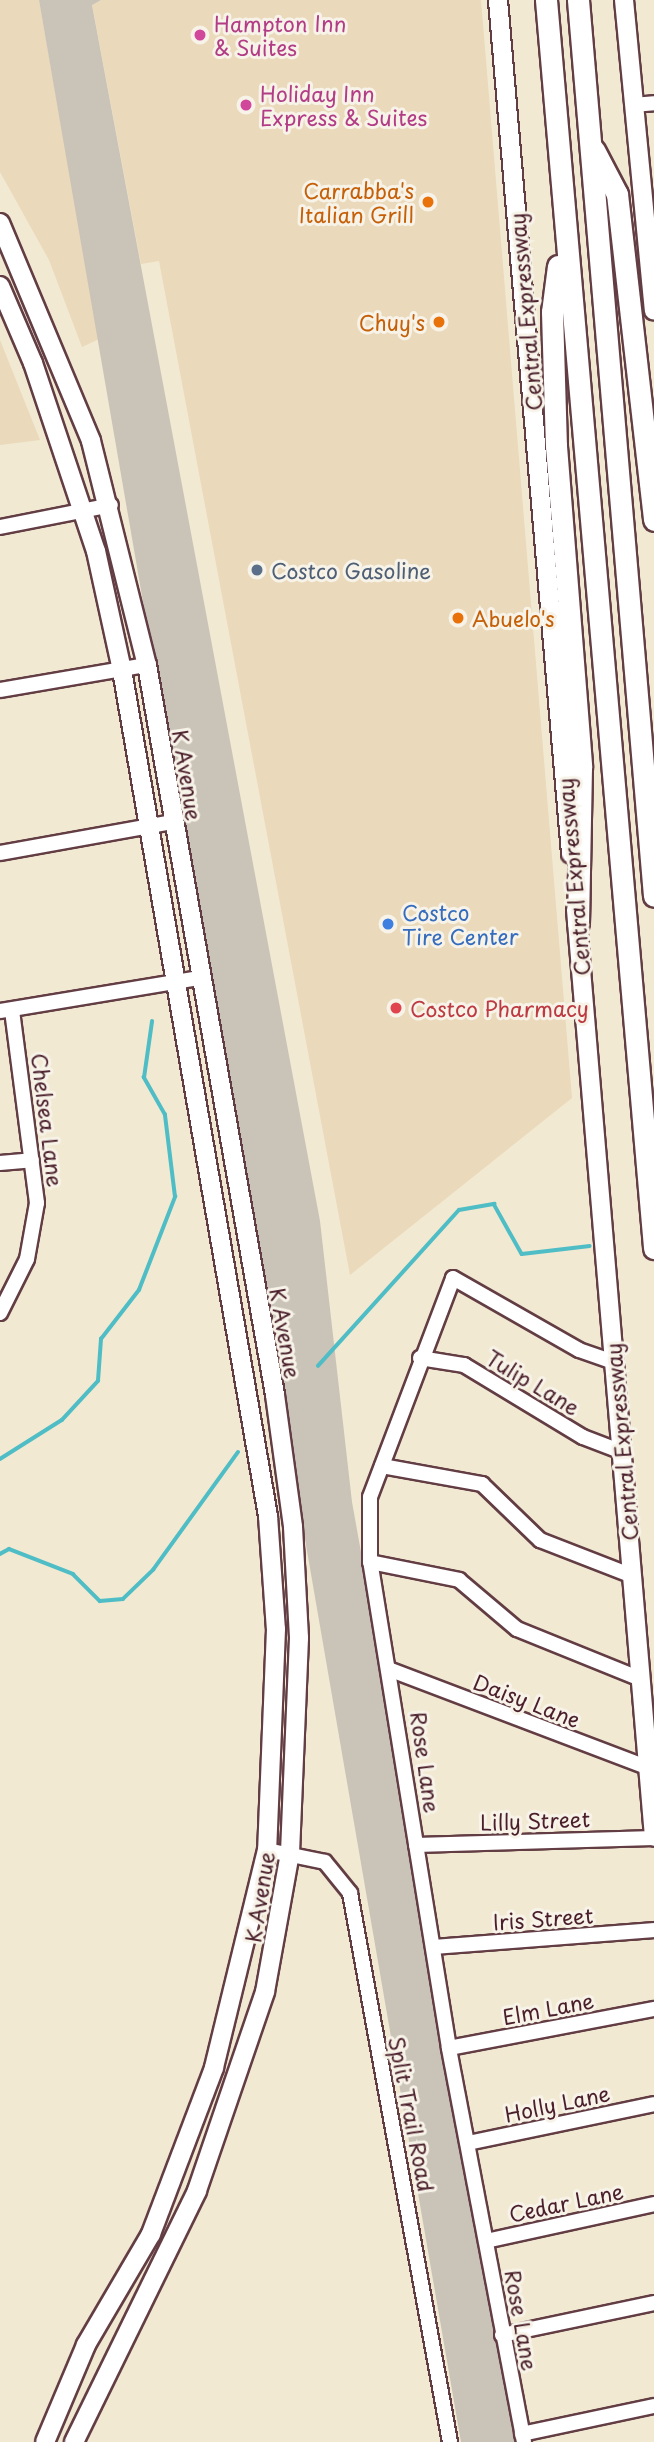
<!DOCTYPE html>
<html>
<head>
<meta charset="utf-8">
<style>
	body { margin:0 }
	#map { position:relative; width:654px; height:2442px; overflow:hidden; background:#f2e9d2; font-family:"Playpen Sans",sans-serif }
	div>[style] { position:absolute }
	.built>* { inset:0; background:#ead9ba }
	.industrial>* { inset:0; background:#cac3b8 }
	.stream>* { height:3.5px; margin:-1.75px; padding:0 1.75px; transform-origin:1.75px; border-radius:1.75px; background:#4fbdc5 }
	.roads { filter:drop-shadow(2px 0 #633d44) drop-shadow(-2px 0 #633d44) drop-shadow(0 2px #633d44) drop-shadow(0 -2px #633d44) }
	.minor>* { height:14px; margin:-7px; padding:0 7px; transform-origin:7px; border-radius:7px; background:#fff }
	.major>* { height:18px; margin:-9px; padding:0 9px; transform-origin:9px; border-radius:9px; background:#fff }
	.highway>* { height:21px; margin:-10.5px; padding:0 10.5px; transform-origin:10.5px; border-radius:10.5px; background:#fff }
	.dots>* { width:19px; height:19px; translate:-50% -50%; box-sizing:border-box; border:4px solid #f7f3e8; border-radius:50% }
	span { translate:-50% -50%; white-space:nowrap; text-align:center; line-height:1.15; -webkit-text-stroke:6px #f7f3e8; paint-order:stroke }
	.hotel-label { font-size:21px; color:#b23c85 }
	.left { translate:0 -50%; text-align:left }
	.food-label { font-size:21px; color:#c56008 }
	.right { translate:-100% -50%; text-align:right }
	.street-label { font-size:21px; color:#4a1f2b }
	.service-label { font-size:21px; color:#4e5e75 }
	.shop-label { font-size:21px; color:#366cbe }
	.health-label { font-size:21px; color:#be3a42 }
</style>
</head>
<body>
<div id="map">
	<div class="built">
		<i style="clip-path:polygon(0 0,39px 0,99px 339px,82px 347px,49px 260px,0 172px)"></i>
		<i style="clip-path:polygon(101px 0,481px 0,572px 1098px,350px 1275px,159px 261px,141px 264px,92px 4px)"></i>
		<i style="clip-path:polygon(0 340px,40px 440px,0 445px)"></i>
	</div>
	<div class="industrial">
		<i style="clip-path:polygon(39px 0,101px 0,92px 5px,320px 1221px,352px 1502px,521px 2442px,461px 2442px)"></i>
	</div>
	<div class="stream">
		<i style="left:318px;top:1366px;width:210px;rotate:-47.9deg"></i>
		<i style="left:459px;top:1210px;width:36px;rotate:-10deg"></i>
		<i style="left:494px;top:1204px;width:57px;rotate:60.8deg"></i>
		<i style="left:522px;top:1254px;width:68px;rotate:-6.7deg"></i>
		<i style="left:0;top:1459px;width:73px;rotate:-32.2deg"></i>
		<i style="left:62px;top:1420px;width:53px;rotate:-47.3deg"></i>
		<i style="left:98px;top:1381px;width:42px;rotate:-85.9deg"></i>
		<i style="left:101px;top:1339px;width:62px;rotate:-52.2deg"></i>
		<i style="left:139px;top:1290px;width:100px;rotate:-68.8deg"></i>
		<i style="left:175px;top:1197px;width:83px;rotate:-97deg"></i>
		<i style="left:165px;top:1115px;width:43px;rotate:-119.6deg"></i>
		<i style="left:144px;top:1078px;width:57px;rotate:-81.9deg"></i>
		<i style="left:0;top:1554px;width:10px;rotate:-29deg"></i>
		<i style="left:9px;top:1549px;width:69px;rotate:21.3deg"></i>
		<i style="left:73px;top:1574px;width:38px;rotate:45deg"></i>
		<i style="left:100px;top:1601px;width:23px;rotate:-5deg"></i>
		<i style="left:123px;top:1599px;width:42px;rotate:-44deg"></i>
		<i style="left:153px;top:1570px;width:145px;rotate:-54.2deg"></i>
	</div>
	<div class="roads">
		<div class="minor">
			<i style="left:633px;top:105px;width:21px;rotate:-5deg"></i>
			<i style="left:0;top:527px;width:113px;rotate:-11.2deg"></i>
			<i style="left:0;top:690px;width:149px;rotate:-9.7deg"></i>
			<i style="left:0;top:853px;width:176px;rotate:-10.2deg"></i>
			<i style="left:0;top:1011px;width:203px;rotate:-9.4deg"></i>
			<i style="left:0;top:1163px;width:32px;rotate:-5deg"></i>
			<i style="left:0;top:1313px;width:60px;rotate:-63.4deg"></i>
			<i style="left:27px;top:1259px;width:57px;rotate:-79.9deg"></i>
			<i style="left:37px;top:1203px;width:195px;rotate:-97.4deg"></i>
			<i style="left:420px;top:1358px;width:45px;rotate:9deg"></i>
			<i style="left:464px;top:1365px;width:139px;rotate:31.2deg"></i>
			<i style="left:583px;top:1437px;width:42px;rotate:21deg"></i>
			<i style="left:382px;top:1466px;width:102px;rotate:10.2deg"></i>
			<i style="left:482px;top:1484px;width:81px;rotate:44deg"></i>
			<i style="left:540px;top:1540px;width:100px;rotate:21.2deg"></i>
			<i style="left:370px;top:1562px;width:91px;rotate:11.4deg"></i>
			<i style="left:459px;top:1580px;width:76px;rotate:40.2deg"></i>
			<i style="left:517px;top:1629px;width:134px;rotate:22deg"></i>
			<i style="left:391px;top:1670px;width:276px;rotate:20.8deg"></i>
			<i style="left:416px;top:1845px;width:238px;rotate:-1.7deg"></i>
			<i style="left:267px;top:1850px;width:59px;rotate:11.7deg"></i>
			<i style="left:325px;top:1862px;width:40px;rotate:51deg"></i>
			<i style="left:350px;top:1893px;width:558px;rotate:79.68deg"></i>
			<i style="left:434px;top:1947px;width:221px;rotate:-4.4deg"></i>
			<i style="left:449px;top:2048px;width:209px;rotate:-10.8deg"></i>
			<i style="left:468px;top:2143px;width:190px;rotate:-11.8deg"></i>
			<i style="left:486px;top:2241px;width:172px;rotate:-12.4deg"></i>
			<i style="left:502px;top:2335px;width:155px;rotate:-11.9deg"></i>
			<i style="left:522px;top:2434px;width:135px;rotate:-12deg"></i>
			<i style="left:524px;top:2442px;width:401px;rotate:-100.8deg"></i>
			<i style="left:449px;top:2048px;width:492px;rotate:-99.2deg"></i>
			<i style="left:370px;top:1562px;width:65px;rotate:-90deg"></i>
			<i style="left:370px;top:1497px;width:234px;rotate:-69.2deg"></i>
			<i style="left:453px;top:1278px;width:145px;rotate:29.7deg"></i>
			<i style="left:579px;top:1350px;width:37px;rotate:19deg"></i>
		</div>
		<div class="major">
			<i style="left:498px;top:0;width:857px;rotate:85.11deg"></i>
			<i style="left:624px;top:0;width:312px;rotate:84.5deg"></i>
			<i style="left:0;top:223px;width:236px;rotate:67.3deg"></i>
			<i style="left:91px;top:441px;width:231px;rotate:76deg"></i>
			<i style="left:147px;top:665px;width:741px;rotate:80.05deg"></i>
			<i style="left:275px;top:1395px;width:133px;rotate:82.2deg"></i>
			<i style="left:293px;top:1527px;width:111px;rotate:86.9deg"></i>
			<i style="left:299px;top:1638px;width:215px;rotate:92.4deg"></i>
			<i style="left:290px;top:1853px;width:141px;rotate:100.2deg"></i>
			<i style="left:265px;top:1992px;width:210px;rotate:108.9deg"></i>
			<i style="left:197px;top:2191px;width:280px;rotate:116.1deg"></i>
			<i style="left:0;top:286px;width:84px;rotate:66.8deg"></i>
			<i style="left:33px;top:363px;width:198px;rotate:71.5deg"></i>
			<i style="left:96px;top:551px;width:122px;rotate:77.7deg"></i>
			<i style="left:122px;top:670px;width:859px;rotate:80.21deg"></i>
			<i style="left:268px;top:1516px;width:113px;rotate:86deg"></i>
			<i style="left:276px;top:1629px;width:221px;rotate:92.3deg"></i>
			<i style="left:267px;top:1850px;width:224px;rotate:103.7deg"></i>
			<i style="left:214px;top:2068px;width:178px;rotate:110.8deg"></i>
			<i style="left:151px;top:2234px;width:129px;rotate:120.4deg"></i>
			<i style="left:86px;top:2345px;width:105px;rotate:112.9deg"></i>
			<i style="left:576px;top:910px;width:930px;rotate:85.19deg"></i>
		</div>
		<div class="highway">
			<i style="left:546px;top:0;width:1253px;rotate:85.05deg"></i>
			<i style="left:578px;top:0;width:899px;rotate:85.15deg"></i>
			<i style="left:594px;top:150px;width:50px;rotate:62.4deg"></i>
			<i style="left:617px;top:194px;width:328px;rotate:83.5deg"></i>
			<i style="left:558px;top:266px;width:46px;rotate:97.4deg"></i>
			<i style="left:552px;top:312px;width:134px;rotate:88.3deg"></i>
			<i style="left:556px;top:446px;width:322px;rotate:85.5deg"></i>
			<i style="left:581px;top:767px;width:156px;rotate:91.1deg"></i>
		</div>
	</div>
	<div class="dots">
		<i style="left:200px;top:35px;background:#d1479c"></i>
		<i style="left:246px;top:105px;background:#d1479c"></i>
		<i style="left:428px;top:202px;background:#e8710a"></i>
		<i style="left:439px;top:322px;background:#e8710a"></i>
		<i style="left:257px;top:570px;background:#5c6f8a"></i>
		<i style="left:458px;top:618px;background:#e8710a"></i>
		<i style="left:388px;top:924px;background:#3f7fe0"></i>
		<i style="left:396px;top:1008px;background:#e0444e"></i>
	</div>
	<div class="hotel-label">
		<span class="left" style="left:214px;top:35px">Hampton Inn<br>&amp; Suites</span>
		<span class="left" style="left:260px;top:105px">Holiday Inn<br>Express &amp; Suites</span>
	</div>
	<div class="food-label">
		<span class="right" style="left:414px;top:202px">Carrabba's<br>Italian Grill</span>
		<span class="right" style="left:425px;top:322px">Chuy's</span>
		<span class="left" style="left:472px;top:618px">Abuelo's</span>
	</div>
	<div class="street-label">
		<span style="left:525px;top:312px;rotate:-95deg">Central Expressway</span>
		<span style="left:188px;top:775px;rotate:81deg">K Avenue</span>
		<span style="left:573px;top:877px;rotate:-95deg">Central Expressway</span>
		<span style="left:48px;top:1120px;rotate:83deg">Chelsea Lane</span>
		<span style="left:286px;top:1333px;rotate:80deg">K Avenue</span>
		<span style="left:533px;top:1382px;rotate:31deg">Tulip Lane</span>
		<span style="left:621px;top:1442px;rotate:-95deg">Central Expressway</span>
		<span style="left:527px;top:1700px;rotate:21deg">Daisy Lane</span>
		<span style="left:426px;top:1762px;rotate:82deg">Rose Lane</span>
		<span style="left:535px;top:1820px;rotate:-2deg">Lilly Street</span>
		<span style="left:259px;top:1897px;rotate:-81deg">K Avenue</span>
		<span style="left:543px;top:1918px;rotate:-4deg">Iris Street</span>
		<span style="left:548px;top:2008px;rotate:-11deg">Elm Lane</span>
		<span style="left:557px;top:2103px;rotate:-12deg">Holly Lane</span>
		<span style="left:412px;top:2114px;rotate:79deg">Split Trail Road</span>
		<span style="left:566px;top:2202px;rotate:-12deg">Cedar Lane</span>
		<span style="left:522px;top:2320px;rotate:80deg">Rose Lane</span>
	</div>
	<div class="service-label">
		<span class="left" style="left:271px;top:570px">Costco Gasoline</span>
	</div>
	<div class="shop-label">
		<span class="left" style="left:402px;top:924px">Costco<br>Tire Center</span>
	</div>
	<div class="health-label">
		<span class="left" style="left:410px;top:1008px">Costco Pharmacy</span>
	</div>
</div>
</body>
</html>
